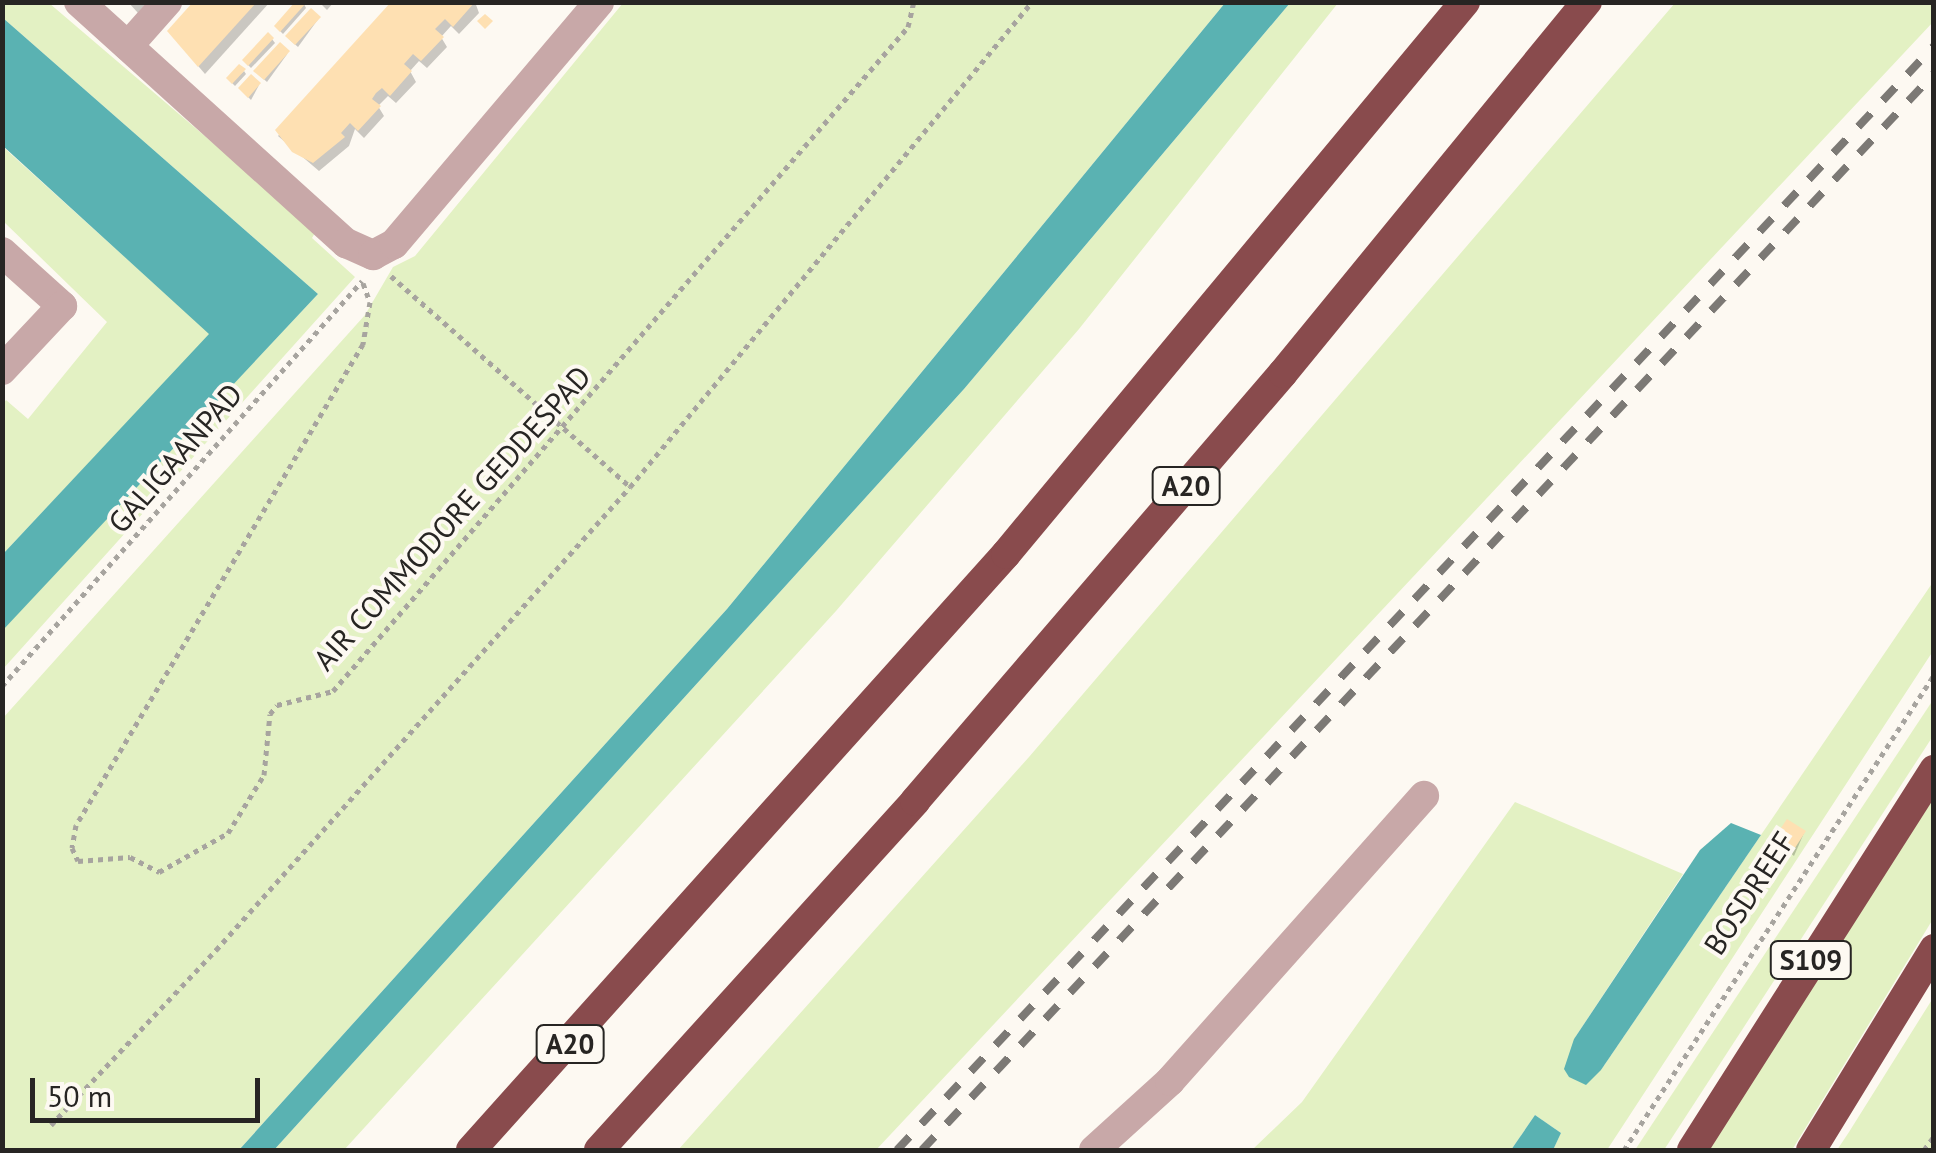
<!DOCTYPE html>
<html>
<head>
<meta charset="utf-8">
<style>
	body { margin:0 }
	#map { position:relative; width:1936px; height:1153px; overflow:hidden; background:#fdf9f2; font-family:"PT Sans",sans-serif }
	div>[style] { position:absolute }
	.green>* { inset:0; background:#e3f1c3 }
	.water>* { inset:0; background:#5ab2b2 }
	.shadow>* { inset:0; background:#0003 }
	.building>* { inset:0; background:#fee0b2 }
	.path>* { height:5px; margin-top:-2.5px; transform-origin:0; background:repeating-linear-gradient(90deg,#a7a49f 0 5px,transparent 0 10px) }
	.minor>* { height:30px; margin:-15px; padding:0 15px; transform-origin:15px; border-radius:15px; background:#c8a8a8 }
	.highway>* { height:30px; margin:-15px; padding:0 15px; transform-origin:15px; border-radius:15px; background:#894b4d }
	.rail>* { height:8px; margin-top:-4px; transform-origin:0; background:repeating-linear-gradient(90deg,#7c7975 0 18px,transparent 0 36px) }
	span { translate:-50% -50%; white-space:nowrap; text-align:center; line-height:1.15; -webkit-text-stroke:8px #fdf9f2; paint-order:stroke }
	.shield-label span { padding:2px 8px; background:#fdf9f2; border:2px solid; border-radius:8px; -webkit-text-stroke-width:0 }
	.shield-label { font-size:28px; color:#272523; font-weight:700 }
	.street-label { font-size:30px; color:#272523 }
	.frame { position:absolute; inset:0; border:5px solid #272523; pointer-events:none }
	.scale { position:absolute; left:30px; top:1078px; width:230px; height:45px; box-sizing:border-box; border:5px solid #272523; border-top:0; padding-left:12px; font-size:30px; line-height:35px; white-space:nowrap; color:#272523; -webkit-text-stroke:8px #fdf9f2; paint-order:stroke }
</style>
</head>
<body>
<div id="map">
	<div class="green">
		<i style="clip-path:polygon(3px 3px,49px 3px,316px 231px,312px 238px,355px 277px,3px 669px,2px 630px,318px 294px,3px 18px)"></i>
		<i style="clip-path:polygon(623px 3px,1225px 3px,727px 609px,239px 1150px,3px 1150px,3px 718px,365px 315px,393px 267px,415px 256px)"></i>
		<i style="clip-path:polygon(1290px 3px,1338px 3px,1079px 329px,836px 611px,344px 1150px,274px 1150px,964px 389px)"></i>
		<i style="clip-path:polygon(1675px 3px,1933px 3px,1933px 22px,876px 1150px,678px 1150px,1029px 757px)"></i>
		<i style="clip-path:polygon(2px 146px,210px 334px,3px 554px,3px 404px,6px 400px,28px 419px,107px 322px,3px 221px)"></i>
		<i style="clip-path:polygon(1933px 582px,1933px 651px,1607px 1150px,1553px 1150px,1561px 1133px,1535px 1115px,1511px 1150px,1252px 1150px,1302px 1102px,1515px 802px,1683px 874px,1574px 1039px,1601px 1070px)"></i>
		<i style="clip-path:polygon(1933px 700px,1933px 736px,1664px 1150px,1635px 1150px)"></i>
		<i style="clip-path:polygon(1933px 799px,1933px 919px,1792px 1150px,1707px 1150px)"></i>
		<i style="clip-path:polygon(1933px 998px,1933px 1150px,1837px 1150px,1849px 1132px)"></i>
	</div>
	<div class="water">
		<i style="clip-path:polygon(1225px 3px,1290px 3px,964px 389px,274px 1150px,239px 1150px,727px 609px)"></i>
		<i style="clip-path:polygon(3px 18px,318px 294px,3px 630px,3px 554px,209px 334px,3px 146px)"></i>
		<i style="clip-path:polygon(1731px 823px,1761px 835px,1601px 1070px,1586px 1085px,1569px 1077px,1564px 1069px,1574px 1039px,1700px 850px)"></i>
		<i style="clip-path:polygon(1535px 1115px,1561px 1133px,1553px 1150px,1511px 1150px)"></i>
	</div>
	<div class="shadow">
		<i style="clip-path:polygon(128px 2px,147px 2px,138px 13px)"></i>
		<i style="clip-path:polygon(197px 2px,270px 2px,205px 74px,176px 40px)"></i>
		<i style="clip-path:polygon(319px 2px,334px 2px,327px 10px)"></i>
		<i style="clip-path:polygon(400px 2px,475px 2px,479px 13px,459px 34px,451px 26px,441px 37px,447px 47px,427px 68px,419px 61px,410px 71px,416px 82px,396px 103px,388px 96px,378px 106px,384px 116px,364px 138px,355px 129px,349px 146px,319px 171px,278px 136px)"></i>
		<i style="clip-path:polygon(304px 4px,306px 8px,283px 34px,279px 30px)"></i>
		<i style="clip-path:polygon(319px 18px,298px 47px,290px 40px)"></i>
		<i style="clip-path:polygon(272px 39px,275px 43px,251px 68px,247px 64px)"></i>
		<i style="clip-path:polygon(288px 53px,267px 82px,259px 75px)"></i>
		<i style="clip-path:polygon(244px 71px,246px 74px,235px 86px,231px 82px)"></i>
		<i style="clip-path:polygon(259px 85px,251px 100px,243px 92px)"></i>
		<i style="clip-path:polygon(1804px 833px,1794px 856px,1775px 841px)"></i>
	</div>
	<div class="building">
		<i style="clip-path:polygon(193px 2px,257px 2px,198px 67px,167px 31px)"></i>
		<i style="clip-path:polygon(295px 2px,307px 2px,280px 32px,274px 26px)"></i>
		<i style="clip-path:polygon(391px 2px,475px 2px,453px 27px,445px 19px,435px 29px,444px 37px,421px 61px,413px 54px,404px 64px,412px 71px,390px 96px,382px 88px,376px 93px,372px 99px,381px 106px,358px 131px,350px 123px,341px 133px,345px 137px,313px 163px,292px 152px,275px 130px)"></i>
		<i style="clip-path:polygon(311px 8px,321px 17px,295px 45px,285px 36px)"></i>
		<i style="clip-path:polygon(485px 14px,493px 21px,485px 29px,477px 21px)"></i>
		<i style="clip-path:polygon(268px 32px,274px 38px,248px 66px,242px 60px)"></i>
		<i style="clip-path:polygon(280px 42px,290px 51px,264px 80px,253px 71px)"></i>
		<i style="clip-path:polygon(239px 64px,246px 69px,232px 84px,226px 78px)"></i>
		<i style="clip-path:polygon(251px 74px,261px 83px,248px 98px,238px 88px)"></i>
		<i style="clip-path:polygon(1787px 819px,1806px 831px,1791px 854px,1772px 841px)"></i>
	</div>
	<div class="path">
		<i style="left:391px;top:276px;width:319px;rotate:41.4deg"></i>
		<i style="left:363px;top:283px;width:20px;rotate:70deg"></i>
		<i style="left:370px;top:302px;width:43px;rotate:99.5deg"></i>
		<i style="left:363px;top:344px;width:560px;rotate:120.82deg"></i>
		<i style="left:76px;top:825px;width:23px;rotate:100deg"></i>
		<i style="left:72px;top:848px;width:14px;rotate:65deg"></i>
		<i style="left:78px;top:861px;width:52px;rotate:-4.4deg"></i>
		<i style="left:130px;top:857px;width:33px;rotate:27deg"></i>
		<i style="left:159px;top:872px;width:79px;rotate:-29.5deg"></i>
		<i style="left:228px;top:833px;width:68px;rotate:-58.2deg"></i>
		<i style="left:264px;top:775px;width:61px;rotate:-84.4deg"></i>
		<i style="left:270px;top:714px;width:11px;rotate:-52deg"></i>
		<i style="left:277px;top:705px;width:58px;rotate:-14deg"></i>
		<i style="left:333px;top:691px;width:878px;rotate:-49.11deg"></i>
		<i style="left:908px;top:27px;width:26px;rotate:-77deg"></i>
		<i style="left:2px;top:686px;width:542px;rotate:-48.37deg"></i>
		<i style="left:51px;top:1125px;width:241px;rotate:-46.7deg"></i>
		<i style="left:216px;top:950px;width:621px;rotate:-48.2deg"></i>
		<i style="left:630px;top:487px;width:630px;rotate:-50.35deg"></i>
		<i style="left:1624px;top:1150px;width:567px;rotate:-56.87deg"></i>
		<i style="left:1924px;top:1150px;width:17px;rotate:-54deg"></i>
	</div>
	<div class="minor">
		<i style="left:79px;top:2px;width:360px;rotate:42.1deg"></i>
		<i style="left:346px;top:243px;width:30px;rotate:24deg"></i>
		<i style="left:373px;top:255px;width:24px;rotate:-28deg"></i>
		<i style="left:394px;top:244px;width:317px;rotate:-49.7deg"></i>
		<i style="left:128px;top:46px;width:59px;rotate:-48.4deg"></i>
		<i style="left:2px;top:252px;width:81px;rotate:42deg"></i>
		<i style="left:62px;top:306px;width:88px;rotate:133.2deg"></i>
		<i style="left:1094px;top:1150px;width:103px;rotate:-42.2deg"></i>
		<i style="left:1170px;top:1081px;width:382px;rotate:-48.3deg"></i>
	</div>
	<div class="highway">
		<i style="left:471px;top:1150px;width:801px;rotate:-48.09deg"></i>
		<i style="left:1006px;top:554px;width:718px;rotate:-50.26deg"></i>
		<i style="left:599px;top:1150px;width:471px;rotate:-47.8deg"></i>
		<i style="left:915px;top:801px;width:564px;rotate:-49.31deg"></i>
		<i style="left:1283px;top:373px;width:480px;rotate:-50.7deg"></i>
		<i style="left:1692px;top:1150px;width:451px;rotate:-57.5deg"></i>
		<i style="left:1811px;top:1150px;width:236px;rotate:-58.5deg"></i>
	</div>
	<div class="rail">
		<i style="left:897px;top:1150px;width:1515px;rotate:-46.79deg"></i>
		<i style="left:922px;top:1150px;width:1477px;rotate:-46.76deg"></i>
	</div>
	<div class="shield-label">
		<span style="left:1186px;top:486px">A20</span>
		<span style="left:1811px;top:960px">S109</span>
		<span style="left:570px;top:1044px">A20</span>
	</div>
	<div class="street-label">
		<span style="left:175px;top:458px;rotate:-49deg">GALIGAANPAD</span>
		<span style="left:452px;top:518px;rotate:-48deg">AIR COMMODORE GEDDESPAD</span>
		<span style="left:1749px;top:893px;rotate:-57deg">BOSDREEF</span>
	</div>
	<div class="frame"></div>
	<div class="scale">50 m</div>
</div>
</body>
</html>
